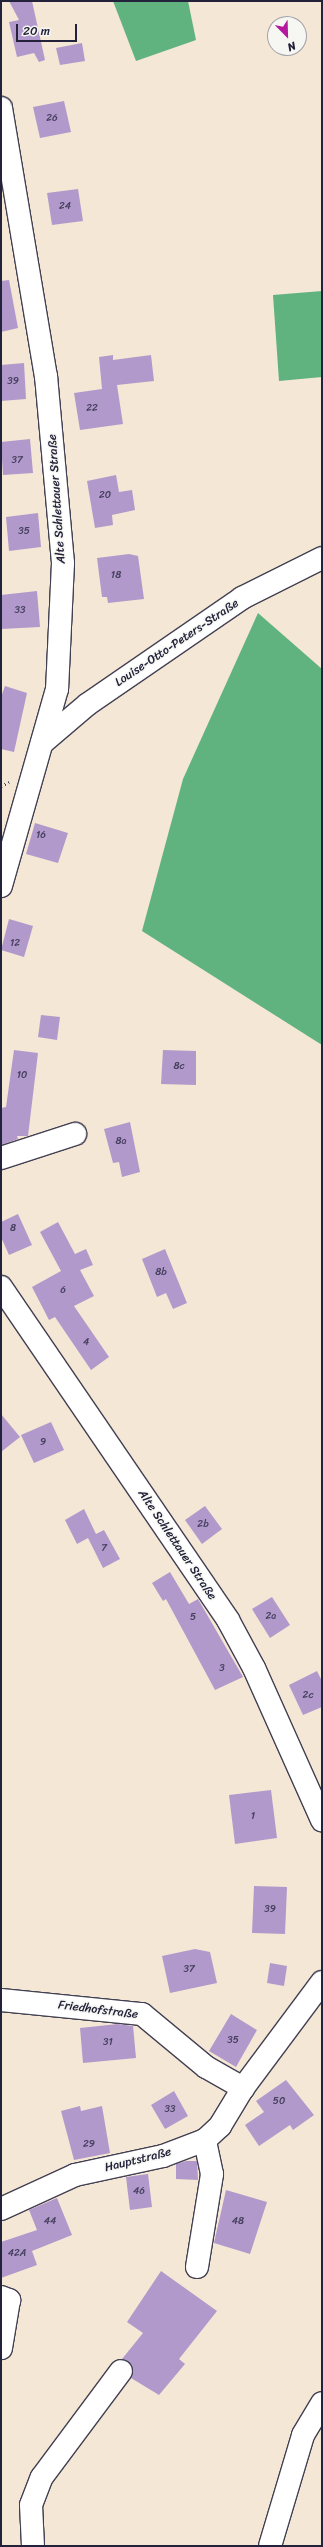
<!DOCTYPE html>
<html>
<head>
<meta charset="utf-8">
<style>
	body { margin:0 }
	#map { position:relative; width:323px; height:2547px; overflow:hidden; background:#f4e7d5; font-family:Sriracha,sans-serif }
	div>[style] { position:absolute }
	.forest>* { inset:0; background:#60b27f }
	.building>* { inset:0; background:#b299cb }
	.path>* { height:2.5px; margin-top:-1.25px; transform-origin:0; background:repeating-linear-gradient(90deg,#424052 0 1px,transparent 0 4px) }
	.roads { filter:drop-shadow(1px 0 #424052) drop-shadow(-1px 0 #424052) drop-shadow(0 1px #424052) drop-shadow(0 -1px #424052) }
	.minor>* { height:22px; margin:-11px; padding:0 11px; transform-origin:11px; border-radius:11px; background:#fff }
	span { translate:-50% -50%; white-space:nowrap; text-align:center; line-height:1.15; -webkit-text-stroke:3px #f6f6f2; paint-order:stroke }
	.number-label { font-size:10px; color:#46405f }
	.number-label span { -webkit-text-stroke-width:0 }
	.street-label { font-size:12px; color:#22223b }
	.frame { position:absolute; inset:0; border:2px solid #22223b; pointer-events:none }
	.north { position:absolute; left:267px; top:16px; width:40px; height:40px; box-sizing:border-box; background:#f6f6f2; border:1px solid #a1a1a9; border-radius:50%; rotate:157deg; font-size:11px; font-weight:700; line-height:16px; text-align:center; color:#22223b }
	.north::after { content:''; display:block; margin:auto; width:14px; height:18px; background:#b5179e; clip-path:polygon(50% 0,100% 100%,50% 72%,0 100%) }
	.scale { position:absolute; left:16px; top:24px; width:61px; height:18px; box-sizing:border-box; border:2px solid #22223b; border-top:0; padding-left:5px; font-size:12px; line-height:14px; white-space:nowrap; color:#22223b; -webkit-text-stroke:3px #f6f6f2; paint-order:stroke }
</style>
</head>
<body>
<div id="map">
	<div class="forest">
		<i style="clip-path:polygon(113px 1px,188px 1px,196px 40px,136px 61px)"></i>
		<i style="clip-path:polygon(322px 291px,322px 377px,279px 381px,273px 295px)"></i>
		<i style="clip-path:polygon(258px 613px,322px 669px,322px 1045px,142px 931px,183px 779px)"></i>
	</div>
	<div class="building">
		<i style="clip-path:polygon(9px 1px,32px 1px,45px 60px,39px 62px,34px 53px,17px 57px,9px 22px,19px 20px)"></i>
		<i style="clip-path:polygon(82px 43px,85px 61px,60px 65px,56px 48px)"></i>
		<i style="clip-path:polygon(64px 101px,71px 132px,40px 138px,33px 107px)"></i>
		<i style="clip-path:polygon(78px 189px,83px 221px,52px 225px,47px 193px)"></i>
		<i style="clip-path:polygon(9px 280px,18px 328px,1px 332px,1px 281px)"></i>
		<i style="clip-path:polygon(113px 355px,113px 360px,151px 355px,154px 381px,117px 385px,123px 424px,80px 430px,74px 393px,102px 389px,99px 357px)"></i>
		<i style="clip-path:polygon(24px 363px,26px 399px,1px 401px,1px 365px)"></i>
		<i style="clip-path:polygon(30px 439px,33px 473px,3px 475px,1px 442px)"></i>
		<i style="clip-path:polygon(116px 475px,119px 492px,132px 490px,135px 510px,112px 515px,113px 525px,95px 528px,87px 481px)"></i>
		<i style="clip-path:polygon(38px 513px,41px 547px,9px 551px,6px 517px)"></i>
		<i style="clip-path:polygon(129px 554px,138px 556px,144px 599px,108px 603px,107px 597px,102px 597px,97px 558px)"></i>
		<i style="clip-path:polygon(37px 591px,40px 627px,1px 629px,1px 595px)"></i>
		<i style="clip-path:polygon(5px 686px,27px 693px,14px 752px,1px 749px,1px 697px)"></i>
		<i style="clip-path:polygon(35px 823px,68px 833px,58px 863px,26px 854px)"></i>
		<i style="clip-path:polygon(9px 919px,33px 926px,24px 957px,1px 950px)"></i>
		<i style="clip-path:polygon(41px 1015px,60px 1017px,57px 1040px,38px 1037px)"></i>
		<i style="clip-path:polygon(14px 1050px,38px 1053px,28px 1136px,17px 1136px,18px 1139px,1px 1145px,1px 1108px,6px 1107px)"></i>
		<i style="clip-path:polygon(163px 1050px,196px 1051px,196px 1085px,161px 1084px)"></i>
		<i style="clip-path:polygon(130px 1122px,140px 1172px,122px 1177px,119px 1162px,113px 1163px,104px 1129px)"></i>
		<i style="clip-path:polygon(18px 1214px,32px 1245px,9px 1255px,1px 1237px,1px 1222px)"></i>
		<i style="clip-path:polygon(58px 1222px,75px 1254px,86px 1249px,93px 1265px,80px 1270px,94px 1296px,74px 1306px,109px 1357px,91px 1370px,55px 1317px,49px 1320px,32px 1287px,61px 1271px,40px 1232px)"></i>
		<i style="clip-path:polygon(165px 1249px,187px 1303px,173px 1309px,166px 1293px,157px 1297px,142px 1259px)"></i>
		<i style="clip-path:polygon(1px 1414px,20px 1437px,1px 1452px)"></i>
		<i style="clip-path:polygon(51px 1422px,64px 1450px,34px 1463px,21px 1435px)"></i>
		<i style="clip-path:polygon(205px 1506px,222px 1529px,202px 1544px,185px 1520px)"></i>
		<i style="clip-path:polygon(84px 1509px,96px 1534px,104px 1530px,120px 1559px,103px 1568px,88px 1538px,77px 1544px,65px 1520px)"></i>
		<i style="clip-path:polygon(170px 1572px,189px 1604px,198px 1599px,243px 1677px,215px 1690px,166px 1599px,163px 1601px,152px 1583px)"></i>
		<i style="clip-path:polygon(272px 1597px,290px 1625px,270px 1638px,252px 1609px)"></i>
		<i style="clip-path:polygon(317px 1671px,322px 1681px,322px 1707px,303px 1715px,289px 1685px)"></i>
		<i style="clip-path:polygon(271px 1790px,277px 1838px,235px 1844px,229px 1795px)"></i>
		<i style="clip-path:polygon(254px 1886px,287px 1887px,285px 1934px,252px 1933px)"></i>
		<i style="clip-path:polygon(195px 1949px,210px 1952px,217px 1983px,170px 1993px,162px 1956px)"></i>
		<i style="clip-path:polygon(270px 1963px,287px 1966px,284px 1986px,267px 1983px)"></i>
		<i style="clip-path:polygon(231px 2014px,257px 2030px,236px 2067px,209px 2051px)"></i>
		<i style="clip-path:polygon(118px 2024px,133px 2026px,136px 2058px,83px 2063px,80px 2028px)"></i>
		<i style="clip-path:polygon(286px 2080px,314px 2115px,293px 2130px,290px 2125px,259px 2146px,245px 2125px,264px 2112px,256px 2101px)"></i>
		<i style="clip-path:polygon(174px 2091px,188px 2116px,165px 2129px,151px 2105px)"></i>
		<i style="clip-path:polygon(80px 2106px,81px 2111px,102px 2106px,110px 2153px,74px 2160px,61px 2111px)"></i>
		<i style="clip-path:polygon(186px 2161px,197px 2161px,198px 2180px,176px 2179px,176px 2164px)"></i>
		<i style="clip-path:polygon(148px 2174px,152px 2207px,130px 2210px,126px 2177px)"></i>
		<i style="clip-path:polygon(226px 2190px,267px 2202px,250px 2254px,214px 2243px)"></i>
		<i style="clip-path:polygon(57px 2198px,72px 2235px,32px 2251px,37px 2265px,1px 2278px,1px 2242px,37px 2230px,29px 2210px)"></i>
		<i style="clip-path:polygon(161px 2271px,217px 2311px,179px 2359px,185px 2364px,159px 2395px,131px 2378px,132px 2366px,122px 2359px,143px 2333px,127px 2322px)"></i>
	</div>
	<div class="path">
		<i style="left:1px;top:786px;width:9px;rotate:-27deg"></i>
	</div>
	<div class="roads">
		<div class="minor">
			<i style="left:1px;top:108px;width:272px;rotate:80.5deg"></i>
			<i style="left:46px;top:376px;width:188px;rotate:84.8deg"></i>
			<i style="left:63px;top:563px;width:126px;rotate:92.7deg"></i>
			<i style="left:57px;top:689px;width:205px;rotate:105.9deg"></i>
			<i style="left:42px;top:743px;width:60px;rotate:-40.3deg"></i>
			<i style="left:88px;top:704px;width:187px;rotate:-34.5deg"></i>
			<i style="left:242px;top:598px;width:89px;rotate:-26.6deg"></i>
			<i style="left:1px;top:1158px;width:78px;rotate:-18deg"></i>
			<i style="left:1px;top:1287px;width:403px;rotate:55.7deg"></i>
			<i style="left:228px;top:1620px;width:55px;rotate:61.6deg"></i>
			<i style="left:254px;top:1668px;width:167px;rotate:65.9deg"></i>
			<i style="left:1px;top:2000px;width:142px;rotate:5.7deg"></i>
			<i style="left:142px;top:2014px;width:83px;rotate:39.6deg"></i>
			<i style="left:206px;top:2067px;width:43px;rotate:29.6deg"></i>
			<i style="left:1px;top:2209px;width:81px;rotate:-24.7deg"></i>
			<i style="left:75px;top:2175px;width:90px;rotate:-12.2deg"></i>
			<i style="left:163px;top:2156px;width:45px;rotate:-20.9deg"></i>
			<i style="left:205px;top:2140px;width:21px;rotate:-43deg"></i>
			<i style="left:220px;top:2126px;width:44px;rotate:-58.8deg"></i>
			<i style="left:243px;top:2088px;width:132px;rotate:-53.3deg"></i>
			<i style="left:197px;top:2267px;width:94px;rotate:-80.8deg"></i>
			<i style="left:212px;top:2174px;width:35px;rotate:-102deg"></i>
			<i style="left:1px;top:2297px;width:9px;rotate:21deg"></i>
			<i style="left:9px;top:2300px;width:49px;rotate:99.5deg"></i>
			<i style="left:33px;top:2546px;width:41px;rotate:-92.8deg"></i>
			<i style="left:31px;top:2505px;width:30px;rotate:-69deg"></i>
			<i style="left:42px;top:2477px;width:132px;rotate:-53.3deg"></i>
			<i style="left:270px;top:2546px;width:116px;rotate:-73.4deg"></i>
			<i style="left:303px;top:2435px;width:37px;rotate:-59deg"></i>
		</div>
	</div>
	<div class="number-label">
		<span style="left:52px;top:119px">26</span>
		<span style="left:65px;top:207px">24</span>
		<span style="left:13px;top:382px">39</span>
		<span style="left:92px;top:409px">22</span>
		<span style="left:17px;top:461px">37</span>
		<span style="left:105px;top:496px">20</span>
		<span style="left:24px;top:532px">35</span>
		<span style="left:116px;top:576px">18</span>
		<span style="left:20px;top:611px">33</span>
		<span style="left:41px;top:836px">16</span>
		<span style="left:15px;top:944px">12</span>
		<span style="left:179px;top:1067px">8c</span>
		<span style="left:22px;top:1076px">10</span>
		<span style="left:121px;top:1142px">8a</span>
		<span style="left:13px;top:1229px">8</span>
		<span style="left:161px;top:1273px">8b</span>
		<span style="left:63px;top:1291px">6</span>
		<span style="left:86px;top:1343px">4</span>
		<span style="left:43px;top:1443px">9</span>
		<span style="left:203px;top:1525px">2b</span>
		<span style="left:104px;top:1549px">7</span>
		<span style="left:271px;top:1617px">2a</span>
		<span style="left:193px;top:1618px">5</span>
		<span style="left:222px;top:1669px">3</span>
		<span style="left:308px;top:1696px">2c</span>
		<span style="left:253px;top:1817px">1</span>
		<span style="left:270px;top:1910px">39</span>
		<span style="left:189px;top:1970px">37</span>
		<span style="left:233px;top:2041px">35</span>
		<span style="left:108px;top:2043px">31</span>
		<span style="left:279px;top:2102px">50</span>
		<span style="left:170px;top:2110px">33</span>
		<span style="left:89px;top:2145px">29</span>
		<span style="left:139px;top:2192px">46</span>
		<span style="left:50px;top:2222px">44</span>
		<span style="left:238px;top:2222px">48</span>
		<span style="left:17px;top:2254px">42A</span>
	</div>
	<div class="street-label">
		<span style="left:57px;top:499px;rotate:-94deg">Alte Schlettauer Straße</span>
		<span style="left:177px;top:643px;rotate:-34deg">Louise-Otto-Peters-Straße</span>
		<span style="left:177px;top:1545px;rotate:56deg">Alte Schlettauer Straße</span>
		<span style="left:98px;top:2010px;rotate:7deg">Friedhofstraße</span>
		<span style="left:138px;top:2160px;rotate:-14deg">Hauptstraße</span>
	</div>
	<div class="frame"></div>
	<div class="north">N</div>
	<div class="scale">20 m</div>
</div>
</body>
</html>
